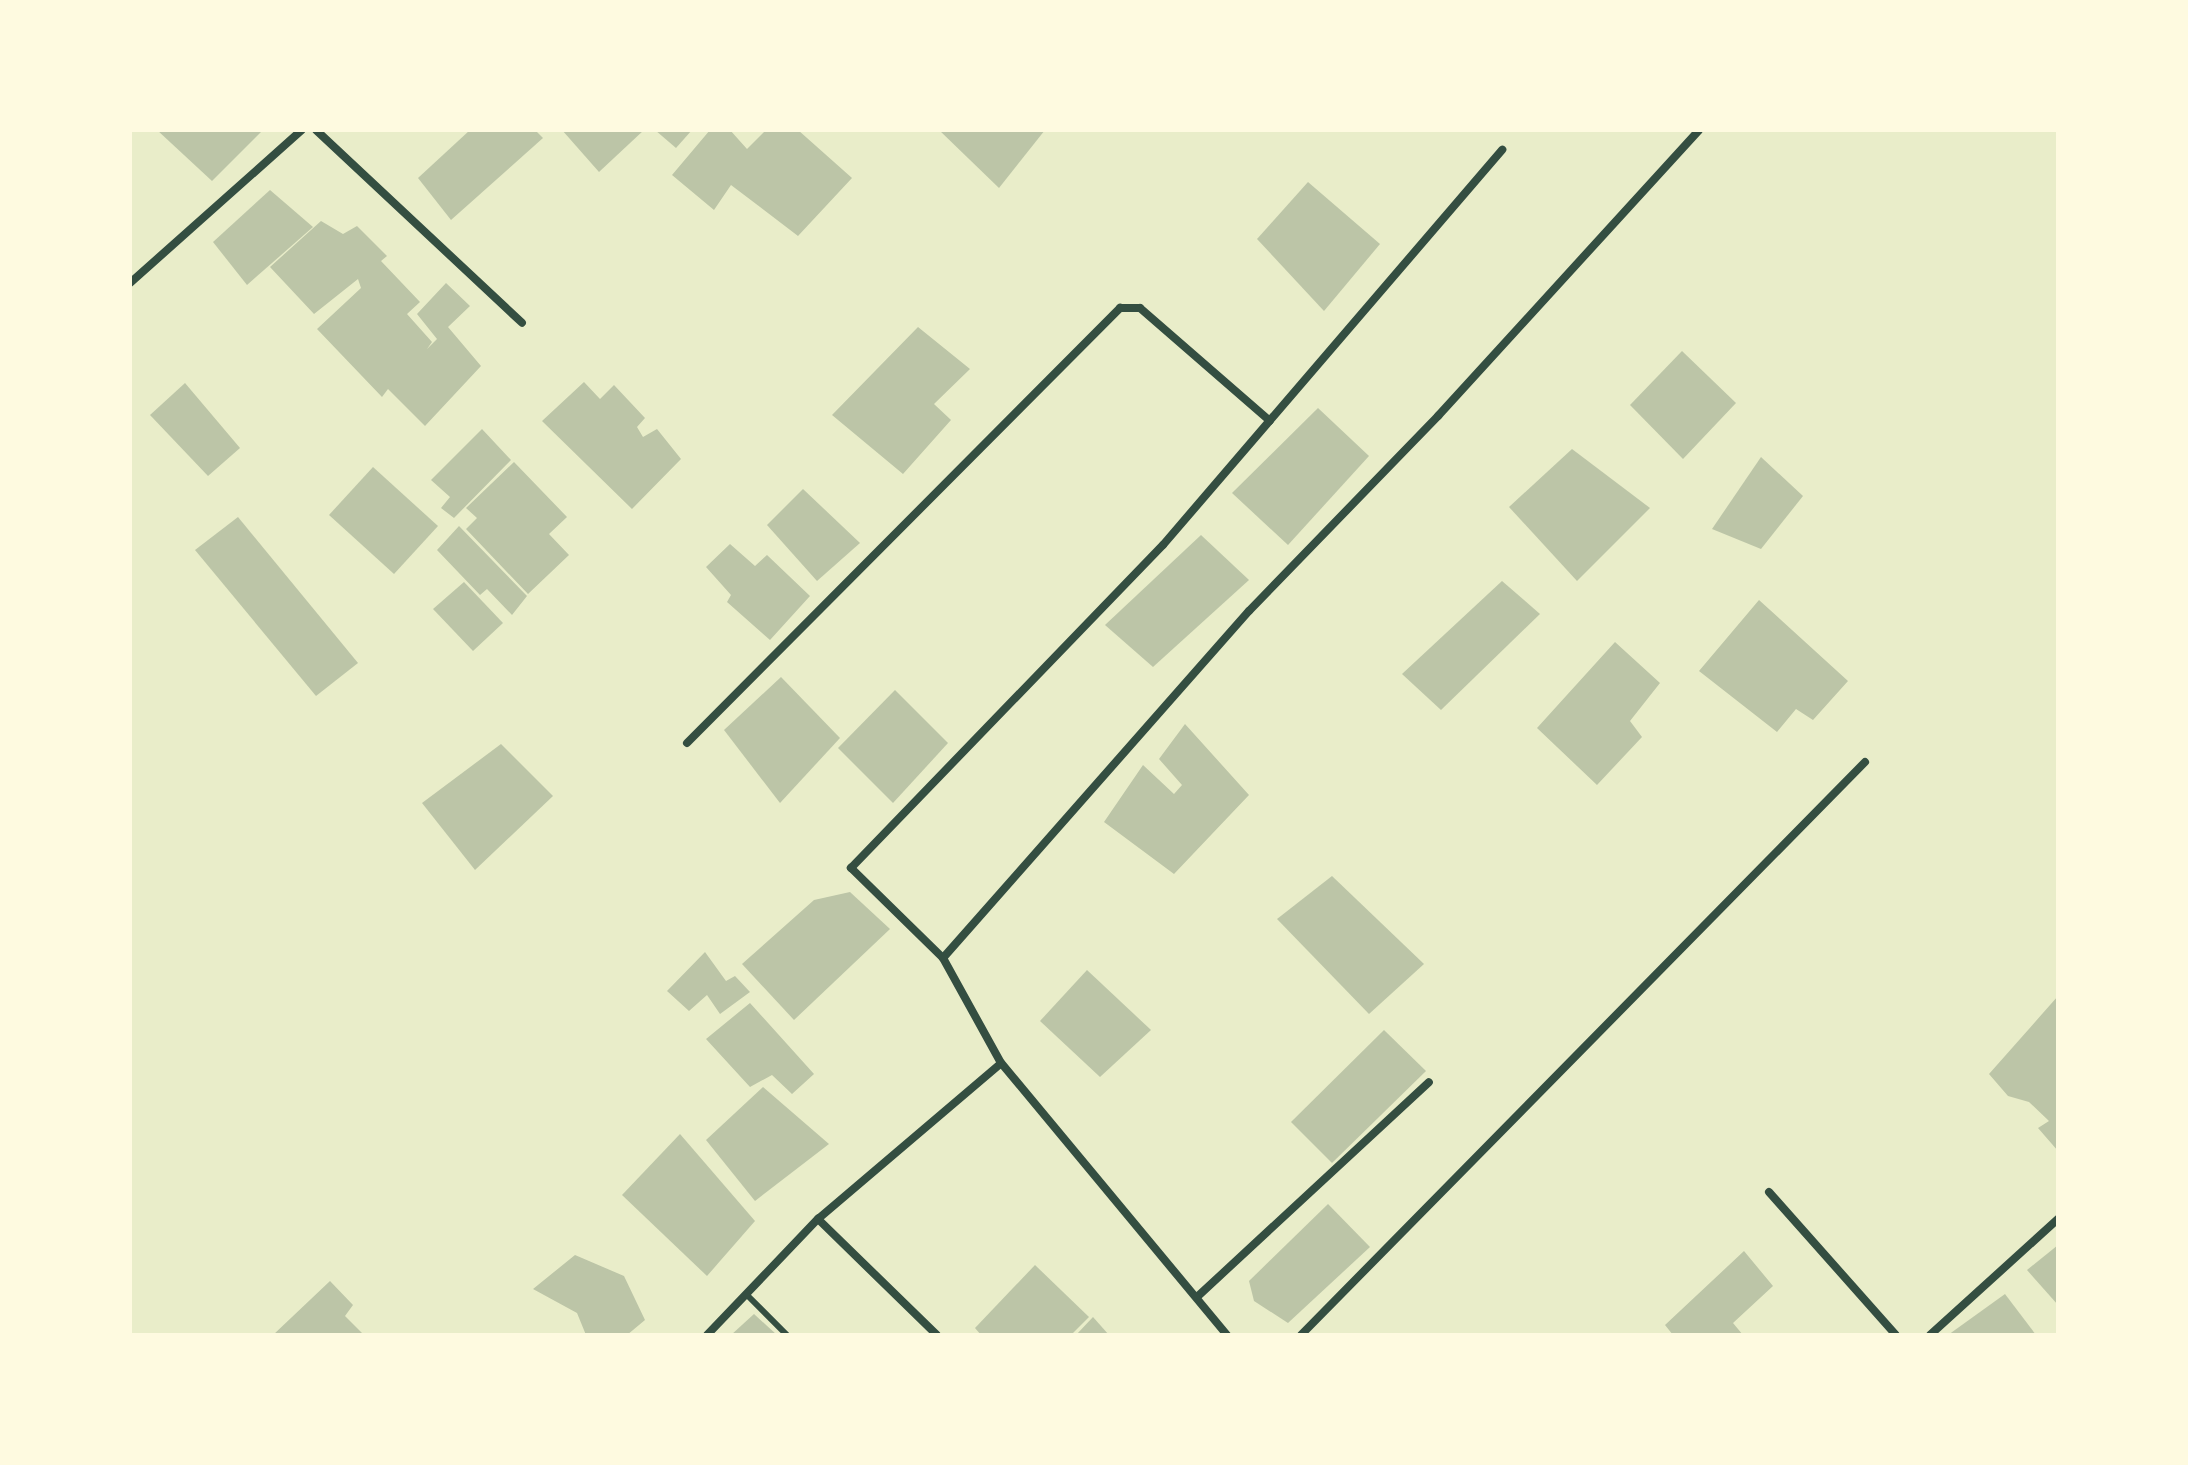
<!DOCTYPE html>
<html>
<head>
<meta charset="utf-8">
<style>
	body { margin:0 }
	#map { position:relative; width:2188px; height:1465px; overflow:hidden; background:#e9edc9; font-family:"Crimson Pro",serif }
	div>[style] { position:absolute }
	.building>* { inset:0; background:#bcc5a7 }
	.service>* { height:6px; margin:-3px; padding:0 3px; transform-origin:3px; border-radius:3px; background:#344e41 }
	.minor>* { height:8px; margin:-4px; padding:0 4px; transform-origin:4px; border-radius:4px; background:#344e41 }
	span { translate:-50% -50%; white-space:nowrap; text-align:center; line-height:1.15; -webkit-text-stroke:8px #fefae0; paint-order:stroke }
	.frame { position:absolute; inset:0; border:132px solid #fefae0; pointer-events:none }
</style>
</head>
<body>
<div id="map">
	<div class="building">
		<i style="clip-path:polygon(157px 130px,263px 130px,212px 181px)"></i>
		<i style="clip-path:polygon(470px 130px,535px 130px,543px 138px,451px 220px,418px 178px)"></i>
		<i style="clip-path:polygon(562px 130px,644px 130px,599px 172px)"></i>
		<i style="clip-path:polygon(655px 130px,692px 130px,676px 148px)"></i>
		<i style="clip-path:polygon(710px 130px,730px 130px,747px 149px,766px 130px,798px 130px,852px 178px,798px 236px,731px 185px,714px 210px,672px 175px)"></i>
		<i style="clip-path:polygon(939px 130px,1045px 130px,999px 188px)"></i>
		<i style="clip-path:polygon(1308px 182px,1380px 244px,1324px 311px,1257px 239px)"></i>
		<i style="clip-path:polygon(270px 190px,313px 227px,247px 285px,213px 242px)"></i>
		<i style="clip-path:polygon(321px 221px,343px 234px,357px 226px,387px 256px,381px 261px,420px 302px,407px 314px,432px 342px,427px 349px,437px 339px,417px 314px,446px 283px,470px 306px,448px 327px,481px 366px,425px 426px,388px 389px,382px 397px,317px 329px,361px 288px,358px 279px,314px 314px,270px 267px)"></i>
		<i style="clip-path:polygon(918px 327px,970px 369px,934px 404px,951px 420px,903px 474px,832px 415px)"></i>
		<i style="clip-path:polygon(1682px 351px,1736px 403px,1683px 459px,1630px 405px)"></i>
		<i style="clip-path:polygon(584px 382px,600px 399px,614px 385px,645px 418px,637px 427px,643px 437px,657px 429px,681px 459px,632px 509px,542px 421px)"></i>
		<i style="clip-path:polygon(185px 383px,240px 448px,208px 476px,150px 415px)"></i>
		<i style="clip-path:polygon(1318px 408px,1369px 456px,1288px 545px,1232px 493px)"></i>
		<i style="clip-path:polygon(482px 429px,511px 460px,454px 518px,441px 508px,450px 497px,431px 480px)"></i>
		<i style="clip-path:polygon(1572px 449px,1650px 508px,1577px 581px,1509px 507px)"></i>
		<i style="clip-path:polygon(1761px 457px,1803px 496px,1761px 549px,1712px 529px)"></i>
		<i style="clip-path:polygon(514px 462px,567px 517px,549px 534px,569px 555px,528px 594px,466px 529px,477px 518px,466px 508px)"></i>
		<i style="clip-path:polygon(373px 467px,438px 526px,394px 574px,329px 515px)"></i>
		<i style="clip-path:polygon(803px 489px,860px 543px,817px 581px,767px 525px)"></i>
		<i style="clip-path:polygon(238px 517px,358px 663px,316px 696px,195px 550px)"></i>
		<i style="clip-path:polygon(459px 526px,527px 596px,512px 615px,487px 589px,480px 595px,437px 550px)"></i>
		<i style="clip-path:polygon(1201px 535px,1249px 580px,1153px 667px,1105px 625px)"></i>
		<i style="clip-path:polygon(730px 544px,755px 566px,767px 555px,810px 596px,770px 640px,727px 602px,731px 595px,706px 567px)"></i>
		<i style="clip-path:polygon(1502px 581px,1540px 614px,1441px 710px,1402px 674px)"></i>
		<i style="clip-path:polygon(464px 582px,503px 623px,473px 651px,433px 609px)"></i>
		<i style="clip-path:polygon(1759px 600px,1848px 681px,1813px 720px,1796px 709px,1777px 732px,1699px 671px)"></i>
		<i style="clip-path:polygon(1615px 642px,1660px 683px,1630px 721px,1642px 737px,1597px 785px,1537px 728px)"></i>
		<i style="clip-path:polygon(781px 677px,840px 738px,780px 803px,724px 730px)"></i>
		<i style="clip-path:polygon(895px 690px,948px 743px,893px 803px,838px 748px)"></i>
		<i style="clip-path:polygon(1185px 724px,1249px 795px,1174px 874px,1104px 822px,1143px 765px,1174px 794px,1182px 785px,1159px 759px)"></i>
		<i style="clip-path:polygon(501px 744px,553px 796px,475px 870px,422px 803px)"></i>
		<i style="clip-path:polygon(1332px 876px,1424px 964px,1369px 1014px,1277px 919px)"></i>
		<i style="clip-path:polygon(850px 892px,890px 929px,794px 1020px,742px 964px,814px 900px)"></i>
		<i style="clip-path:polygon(705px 952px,726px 981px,735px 976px,750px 992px,720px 1014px,707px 995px,689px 1011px,667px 991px)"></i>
		<i style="clip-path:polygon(1087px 970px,1151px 1030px,1100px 1077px,1040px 1021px)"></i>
		<i style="clip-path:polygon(2058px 996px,2058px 1151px,2038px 1128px,2049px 1121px,2029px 1102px,2008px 1096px,1989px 1074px)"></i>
		<i style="clip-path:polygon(750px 1003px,814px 1074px,792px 1094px,772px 1075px,750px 1087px,706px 1039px)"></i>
		<i style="clip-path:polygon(1384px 1030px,1426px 1071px,1332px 1163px,1291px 1122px)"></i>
		<i style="clip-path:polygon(763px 1087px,829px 1144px,755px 1201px,706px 1140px)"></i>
		<i style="clip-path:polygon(680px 1134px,755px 1221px,707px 1276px,622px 1195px)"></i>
		<i style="clip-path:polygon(1328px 1204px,1370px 1247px,1288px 1323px,1254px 1301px,1249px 1281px)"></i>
		<i style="clip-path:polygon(2058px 1245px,2058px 1305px,2027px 1270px)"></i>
		<i style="clip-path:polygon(1744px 1251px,1773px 1286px,1733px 1323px,1743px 1335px,1673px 1335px,1665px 1325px)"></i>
		<i style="clip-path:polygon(575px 1255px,624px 1276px,645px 1320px,627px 1335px,586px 1335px,577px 1313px,533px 1289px)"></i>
		<i style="clip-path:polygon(1035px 1265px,1089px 1317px,1071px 1335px,981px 1335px,975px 1328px)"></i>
		<i style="clip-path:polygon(330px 1281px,353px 1305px,345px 1316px,364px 1335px,273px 1335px)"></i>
		<i style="clip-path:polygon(2005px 1294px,2036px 1335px,1948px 1335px)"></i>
		<i style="clip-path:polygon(754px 1314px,777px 1335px,731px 1335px)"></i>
		<i style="clip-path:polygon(1093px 1317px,1109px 1335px,1076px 1335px)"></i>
	</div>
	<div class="service">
		<i style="left:746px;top:1294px;width:58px;rotate:45deg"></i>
	</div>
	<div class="minor">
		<i style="left:316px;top:130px;width:282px;rotate:43.1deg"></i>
		<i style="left:130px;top:283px;width:230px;rotate:-41.7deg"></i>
		<i style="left:687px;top:743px;width:614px;rotate:-45.13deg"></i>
		<i style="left:1120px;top:308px;width:20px"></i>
		<i style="left:1140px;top:308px;width:172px;rotate:41deg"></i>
		<i style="left:943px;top:958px;width:463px;rotate:-48.6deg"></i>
		<i style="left:1249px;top:611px;width:272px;rotate:-45.9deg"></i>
		<i style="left:1438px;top:416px;width:387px;rotate:-47.6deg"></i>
		<i style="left:1769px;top:1192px;width:191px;rotate:48.4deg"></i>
		<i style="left:818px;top:1219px;width:166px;rotate:44.3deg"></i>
		<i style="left:1197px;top:1297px;width:316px;rotate:-42.8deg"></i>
		<i style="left:707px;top:1335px;width:161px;rotate:-46.3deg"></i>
		<i style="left:818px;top:1219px;width:240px;rotate:-40.4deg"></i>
		<i style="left:1227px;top:1335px;width:354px;rotate:-129.7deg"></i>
		<i style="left:1001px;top:1063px;width:120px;rotate:-118.9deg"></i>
		<i style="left:943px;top:958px;width:129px;rotate:-135.6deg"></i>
		<i style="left:851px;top:868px;width:449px;rotate:-46deg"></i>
		<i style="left:1163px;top:545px;width:521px;rotate:-49.36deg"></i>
		<i style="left:1301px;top:1335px;width:804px;rotate:-45.45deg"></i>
		<i style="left:1930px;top:1335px;width:173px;rotate:-42.2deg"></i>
	</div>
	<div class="frame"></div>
</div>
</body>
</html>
